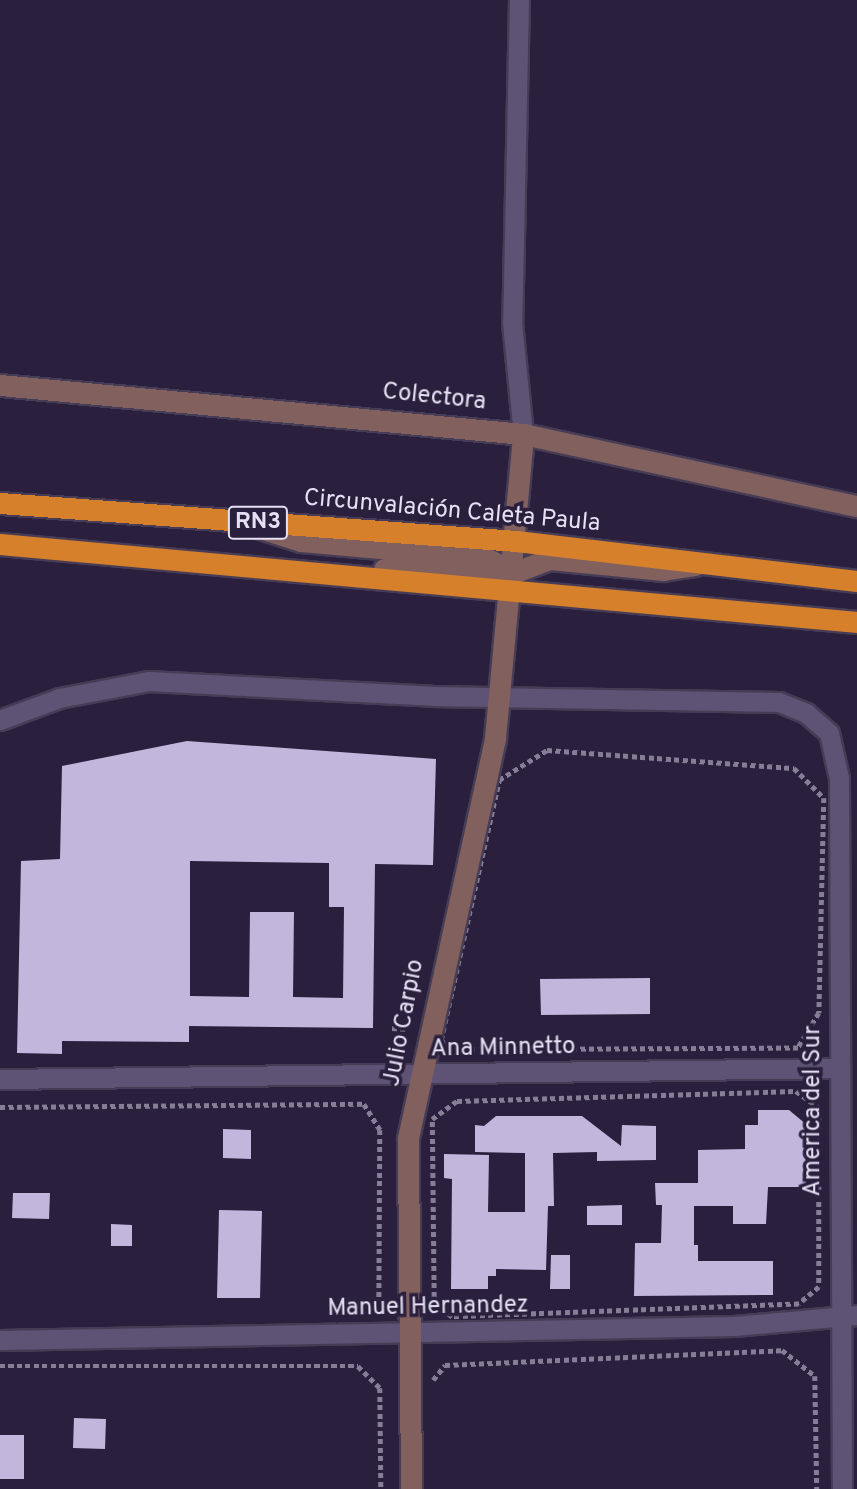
<!DOCTYPE html>
<html>
<head>
<meta charset="utf-8">
<style>
	body { margin:0 }
	#map { position:relative; width:857px; height:1489px; overflow:hidden; background:#2a203d; font-family:Overpass,sans-serif }
	div>[style] { position:absolute }
	.building>* { inset:0; background:#c2b6dc }
	.path>* { height:4.5px; margin-top:-2.25px; transform-origin:0; background:repeating-linear-gradient(90deg,#867e96 0 5px,transparent 0 8.5px) }
	.roads { filter:drop-shadow(2px 0 #463c55) drop-shadow(-2px 0 #463c55) drop-shadow(0 2px #463c55) drop-shadow(0 -2px #463c55) }
	.street>* { height:19px; margin:-9.5px; padding:0 9.5px; transform-origin:9.5px; border-radius:9.5px; background:#5e5374 }
	.secondary>* { height:21px; margin:-10.5px; padding:0 10.5px; transform-origin:10.5px; border-radius:10.5px; background:#82605e }
	.highway>* { height:21px; margin:-10.5px; padding:0 10.5px; transform-origin:10.5px; border-radius:10.5px; background:#d6802c }
	span { translate:-50% -50%; white-space:nowrap; text-align:center; line-height:1.15; -webkit-text-stroke:7px #2a203d; paint-order:stroke }
	.shield-label span { padding:2px 5px; background:#2a203d; border:2px solid; border-radius:5px; -webkit-text-stroke-width:0 }
	.shield-label { font-size:23px; color:#e6e0f4; font-weight:700 }
	.street-label { font-size:24px; color:#e6e0f4 }
</style>
</head>
<body>
<div id="map">
	<div class="building">
		<i style="clip-path:polygon(evenodd,187px 741px,436px 759px,433px 865px,375px 864px,373px 1028px,189px 1026px,189px 1042px,62px 1041px,62px 1054px,17px 1053px,21px 861px,60px 859px,62px 766px,187px 741px,190px 861px,329px 863px,329px 907px,344px 907px,343px 998px,293px 997px,294px 912px,250px 912px,249px 997px,190px 996px,190px 861px)"></i>
		<i style="clip-path:polygon(650px 978px,650px 1014px,541px 1015px,540px 979px)"></i>
		<i style="clip-path:polygon(758px 1110px,789px 1110px,807px 1125px,806px 1187px,768px 1187px,766px 1224px,733px 1224px,733px 1206px,694px 1206px,694px 1245px,698px 1245px,698px 1261px,773px 1261px,773px 1295px,634px 1296px,635px 1243px,661px 1243px,662px 1205px,656px 1205px,655px 1183px,698px 1183px,698px 1150px,745px 1149px,745px 1125px,758px 1125px)"></i>
		<i style="clip-path:polygon(496px 1116px,582px 1116px,621px 1146px,622px 1125px,656px 1126px,656px 1160px,597px 1161px,597px 1152px,553px 1153px,554px 1206px,548px 1206px,546px 1270px,496px 1269px,496px 1276px,488px 1276px,488px 1289px,451px 1289px,452px 1179px,444px 1178px,444px 1154px,489px 1155px,488px 1212px,525px 1212px,525px 1153px,475px 1152px,475px 1125px,484px 1126px)"></i>
		<i style="clip-path:polygon(223px 1129px,251px 1130px,251px 1159px,223px 1158px)"></i>
		<i style="clip-path:polygon(13px 1193px,50px 1193px,49px 1219px,12px 1218px)"></i>
		<i style="clip-path:polygon(622px 1205px,622px 1225px,587px 1225px,587px 1206px)"></i>
		<i style="clip-path:polygon(219px 1210px,262px 1211px,260px 1298px,217px 1298px)"></i>
		<i style="clip-path:polygon(111px 1224px,132px 1225px,132px 1246px,111px 1246px)"></i>
		<i style="clip-path:polygon(551px 1255px,570px 1255px,570px 1289px,550px 1289px)"></i>
		<i style="clip-path:polygon(74px 1418px,106px 1419px,105px 1449px,73px 1448px)"></i>
		<i style="clip-path:polygon(0 1435px,24px 1435px,24px 1479px,0 1479px)"></i>
	</div>
	<div class="path">
		<i style="left:547px;top:750px;width:248px;rotate:4.2deg"></i>
		<i style="left:794px;top:768px;width:42px;rotate:45deg"></i>
		<i style="left:824px;top:798px;width:215px;rotate:91.3deg"></i>
		<i style="left:819px;top:1013px;width:41px;rotate:121deg"></i>
		<i style="left:798px;top:1048px;width:346px;rotate:179.7deg"></i>
		<i style="left:452px;top:1050px;width:15px;rotate:-138deg"></i>
		<i style="left:441px;top:1040px;width:266px;rotate:-77.4deg"></i>
		<i style="left:499px;top:780px;width:57px;rotate:-32deg"></i>
		<i style="left:392px;top:1028px;width:17px;rotate:3deg"></i>
		<i style="left:796px;top:1091px;width:29px;rotate:36deg"></i>
		<i style="left:819px;top:1108px;width:179px;rotate:90deg"></i>
		<i style="left:819px;top:1287px;width:26px;rotate:140deg"></i>
		<i style="left:799px;top:1304px;width:347px;rotate:177.9deg"></i>
		<i style="left:452px;top:1317px;width:22px;rotate:-146deg"></i>
		<i style="left:434px;top:1305px;width:186px;rotate:-90.6deg"></i>
		<i style="left:432px;top:1119px;width:31px;rotate:-36deg"></i>
		<i style="left:457px;top:1101px;width:339px;rotate:-1.7deg"></i>
		<i style="left:0;top:1107px;width:364px;rotate:-0.5deg"></i>
		<i style="left:364px;top:1104px;width:31px;rotate:58deg"></i>
		<i style="left:380px;top:1130px;width:172px;rotate:90.3deg"></i>
		<i style="left:379px;top:1302px;width:13px;rotate:138deg"></i>
		<i style="left:0;top:1366px;width:358px"></i>
		<i style="left:358px;top:1366px;width:31px;rotate:45deg"></i>
		<i style="left:380px;top:1388px;width:101px;rotate:89.4deg"></i>
		<i style="left:433px;top:1380px;width:19px;rotate:-51deg"></i>
		<i style="left:445px;top:1365px;width:337px;rotate:-2.5deg"></i>
		<i style="left:782px;top:1350px;width:42px;rotate:38.2deg"></i>
		<i style="left:815px;top:1376px;width:113px;rotate:89deg"></i>
	</div>
	<div class="roads">
		<div class="street">
			<i style="left:519px;top:0;width:322px;rotate:91.2deg"></i>
			<i style="left:512px;top:322px;width:113px;rotate:84.4deg"></i>
			<i style="left:0;top:720px;width:63px;rotate:-20.4deg"></i>
			<i style="left:59px;top:698px;width:92px;rotate:-10.7deg"></i>
			<i style="left:149px;top:681px;width:283px;rotate:3deg"></i>
			<i style="left:432px;top:696px;width:347px;rotate:1deg"></i>
			<i style="left:779px;top:702px;width:29px;rotate:22deg"></i>
			<i style="left:806px;top:713px;width:30px;rotate:41deg"></i>
			<i style="left:829px;top:733px;width:46px;rotate:77.5deg"></i>
			<i style="left:839px;top:778px;width:711px;rotate:89.76deg"></i>
			<i style="left:0;top:1079px;width:838px;rotate:-0.75deg"></i>
			<i style="left:0;top:1340px;width:734px;rotate:-1.09deg"></i>
			<i style="left:734px;top:1326px;width:123px;rotate:-5.1deg"></i>
		</div>
		<div class="secondary">
			<i style="left:0;top:385px;width:525px;rotate:5.35deg"></i>
			<i style="left:523px;top:434px;width:342px;rotate:12.2deg"></i>
			<i style="left:254px;top:526px;width:49px;rotate:17.7deg"></i>
			<i style="left:301px;top:541px;width:169px;rotate:5.1deg"></i>
			<i style="left:469px;top:556px;width:21px;rotate:11deg"></i>
			<i style="left:490px;top:560px;width:26px;rotate:29deg"></i>
			<i style="left:384px;top:569px;width:108px;rotate:3.2deg"></i>
			<i style="left:492px;top:575px;width:24px;rotate:-35deg"></i>
			<i style="left:513px;top:573px;width:40px;rotate:-21deg"></i>
			<i style="left:550px;top:559px;width:114px;rotate:5.6deg"></i>
			<i style="left:663px;top:570px;width:33px;rotate:-9deg"></i>
			<i style="left:411px;top:1489px;width:351px;rotate:-90.5deg"></i>
			<i style="left:408px;top:1138px;width:409px;rotate:-77.7deg"></i>
			<i style="left:495px;top:738px;width:305px;rotate:-84.7deg"></i>
		</div>
		<div class="highway">
			<i style="left:0;top:503px;width:517px;rotate:4.21deg"></i>
			<i style="left:516px;top:541px;width:343px;rotate:6.7deg"></i>
			<i style="left:0;top:544px;width:861px;rotate:5.2deg"></i>
		</div>
	</div>
	<div class="shield-label">
		<span style="left:258px;top:523px">RN3</span>
	</div>
	<div class="street-label">
		<span style="left:434px;top:398px;rotate:6deg">Colectora</span>
		<span style="left:452px;top:512px;rotate:5deg">Circunvalación Caleta Paula</span>
		<span style="left:405px;top:1023px;rotate:-79deg">Julio Carpio</span>
		<span style="left:503px;top:1049px;rotate:-1deg">Ana Minnetto</span>
		<span style="left:814px;top:1111px;rotate:-90deg">America del Sur</span>
		<span style="left:428px;top:1308px;rotate:-1deg">Manuel Hernandez</span>
	</div>
</div>
</body>
</html>
